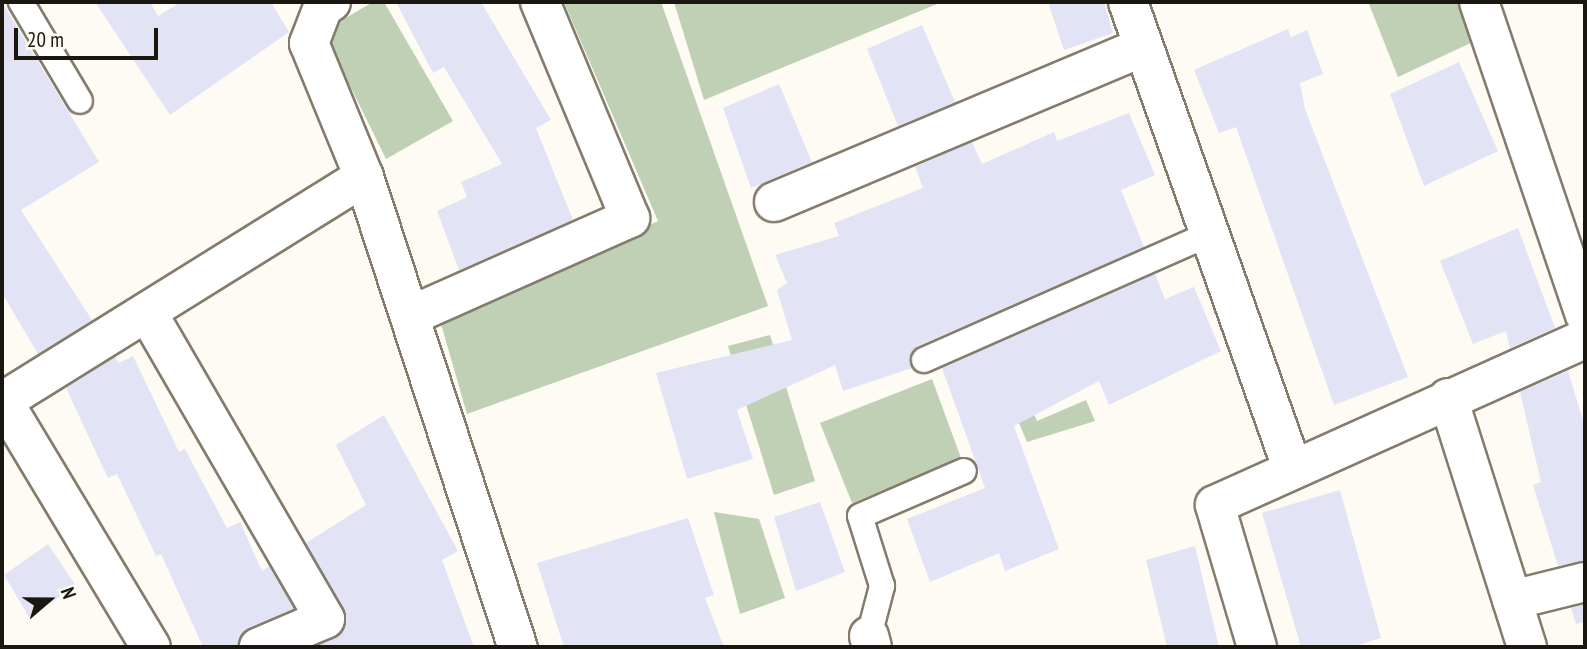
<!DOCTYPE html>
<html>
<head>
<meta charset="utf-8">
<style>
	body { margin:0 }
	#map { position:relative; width:1587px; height:649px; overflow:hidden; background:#fefbf4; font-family:"PT Sans Narrow",sans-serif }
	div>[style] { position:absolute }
	.green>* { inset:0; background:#bfd0b4 }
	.building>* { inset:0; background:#e3e3f6 }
	.roads { filter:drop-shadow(2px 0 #837c6d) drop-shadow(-2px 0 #837c6d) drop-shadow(0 2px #837c6d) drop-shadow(0 -2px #837c6d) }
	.service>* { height:24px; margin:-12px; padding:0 12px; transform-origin:12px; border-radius:12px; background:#fff }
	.minor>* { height:38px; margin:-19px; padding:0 19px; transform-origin:19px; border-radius:19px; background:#fff }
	span { translate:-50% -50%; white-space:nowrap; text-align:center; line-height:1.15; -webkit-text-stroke:6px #fefbf4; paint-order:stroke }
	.frame { position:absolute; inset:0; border:4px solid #1a1711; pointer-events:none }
	.north { position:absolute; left:14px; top:565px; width:70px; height:70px; -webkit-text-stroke:5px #fefbf4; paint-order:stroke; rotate:70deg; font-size:19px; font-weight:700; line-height:28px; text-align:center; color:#1a1711 }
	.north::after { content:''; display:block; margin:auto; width:24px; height:32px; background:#1a1711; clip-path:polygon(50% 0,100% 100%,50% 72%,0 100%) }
	.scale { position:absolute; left:14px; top:28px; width:144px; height:32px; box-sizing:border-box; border:4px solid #1a1711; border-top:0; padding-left:9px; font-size:21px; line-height:24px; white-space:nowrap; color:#1a1711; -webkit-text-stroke:5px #fefbf4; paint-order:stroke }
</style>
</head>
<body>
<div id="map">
	<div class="green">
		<i style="clip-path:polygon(373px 2px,384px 2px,453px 121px,386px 159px,331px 47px,337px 23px)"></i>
		<i style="clip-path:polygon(564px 2px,661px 2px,768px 306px,467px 414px,441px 324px,658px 221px)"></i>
		<i style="clip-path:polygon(674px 2px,942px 2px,704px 100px)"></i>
		<i style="clip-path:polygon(1463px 2px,1477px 40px,1398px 77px,1369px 4px)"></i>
		<i style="clip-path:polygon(770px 335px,815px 481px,774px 495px,728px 346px)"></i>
		<i style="clip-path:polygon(1004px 345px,1037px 421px,1086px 400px,1095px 421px,1027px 442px,988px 350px)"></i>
		<i style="clip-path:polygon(932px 379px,961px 458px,852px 503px,820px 423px)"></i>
		<i style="clip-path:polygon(714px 512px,759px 519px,785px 598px,740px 614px)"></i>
	</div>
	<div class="building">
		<i style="clip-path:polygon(2px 2px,99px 162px,21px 210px,92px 320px,38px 354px,2px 293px)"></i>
		<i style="clip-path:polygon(95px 2px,150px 2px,158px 16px,181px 2px,271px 2px,289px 32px,170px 115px)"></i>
		<i style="clip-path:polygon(396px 2px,481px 2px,551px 120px,536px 128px,573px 220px,459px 270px,437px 211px,467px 197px,461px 182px,502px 164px,444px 67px,433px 73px)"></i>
		<i style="clip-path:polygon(1048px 2px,1104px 2px,1113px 33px,1064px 50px)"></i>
		<i style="clip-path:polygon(922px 25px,955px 102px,898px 126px,867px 49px)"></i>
		<i style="clip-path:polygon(1288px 29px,1291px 37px,1307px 30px,1323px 74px,1300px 83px,1305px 109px,1408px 377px,1334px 405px,1236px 127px,1219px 133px,1194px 70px)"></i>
		<i style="clip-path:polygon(1459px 62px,1498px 151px,1424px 186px,1390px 94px)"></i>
		<i style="clip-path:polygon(779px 84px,812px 162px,751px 188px,723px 108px)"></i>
		<i style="clip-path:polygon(1129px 113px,1155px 175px,1121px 190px,1144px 247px,918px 346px,909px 358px,912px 368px,843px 391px,835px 365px,737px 410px,753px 459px,687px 479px,656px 373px,792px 340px,777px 290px,787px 283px,775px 255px,839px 236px,834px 223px,923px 188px,915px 167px,972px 142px,982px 164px,1054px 132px,1057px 141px)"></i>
		<i style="clip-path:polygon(1518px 228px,1555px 328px,1510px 348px,1506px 331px,1473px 344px,1440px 261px)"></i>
		<i style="clip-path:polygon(1155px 274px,1165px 299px,1194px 287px,1221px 351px,1109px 405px,1099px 381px,1014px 426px,1059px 549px,1005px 571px,999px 553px,930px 582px,907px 519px,985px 488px,942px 368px)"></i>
		<i style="clip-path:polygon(133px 356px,179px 452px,185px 449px,227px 528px,240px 522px,262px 571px,269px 566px,294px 609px,250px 627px,238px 647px,203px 647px,161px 554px,156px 556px,117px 474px,108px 478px,66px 388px,115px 357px,119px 363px)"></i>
		<i style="clip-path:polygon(1568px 371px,1585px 427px,1585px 561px,1558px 566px,1533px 485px,1541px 482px,1520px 392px)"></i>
		<i style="clip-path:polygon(384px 415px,458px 551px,442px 560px,474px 647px,314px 647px,342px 632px,347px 619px,306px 543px,366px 505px,336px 445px)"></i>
		<i style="clip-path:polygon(1340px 490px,1381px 638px,1352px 647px,1301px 647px,1262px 513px)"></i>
		<i style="clip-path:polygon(820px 502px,845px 572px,796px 591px,774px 517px)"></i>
		<i style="clip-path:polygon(688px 518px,714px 595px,705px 598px,724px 647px,564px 647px,537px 563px)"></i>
		<i style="clip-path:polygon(48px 544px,76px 586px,29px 617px,4px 575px)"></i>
		<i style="clip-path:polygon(1195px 546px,1219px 647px,1167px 647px,1146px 560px)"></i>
		<i style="clip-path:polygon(1585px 604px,1585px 622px,1576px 624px,1571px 608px)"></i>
	</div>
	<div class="roads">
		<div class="service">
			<i style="left:21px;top:2px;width:115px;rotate:59.2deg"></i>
			<i style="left:924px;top:360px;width:313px;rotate:-23.8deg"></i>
			<i style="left:869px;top:636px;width:52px;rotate:-75.4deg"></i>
			<i style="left:882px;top:586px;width:73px;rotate:-107.4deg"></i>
			<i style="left:860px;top:516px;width:113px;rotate:-23.4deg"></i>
		</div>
		<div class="minor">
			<i style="left:331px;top:2px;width:9px;rotate:148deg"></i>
			<i style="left:323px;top:7px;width:39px;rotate:111deg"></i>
			<i style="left:309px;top:43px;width:145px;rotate:67.7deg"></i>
			<i style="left:364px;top:177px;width:495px;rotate:71.9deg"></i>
			<i style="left:1128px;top:2px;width:491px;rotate:70.6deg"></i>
			<i style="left:1479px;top:2px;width:331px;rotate:71.3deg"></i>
			<i style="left:774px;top:202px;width:400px;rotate:-22.8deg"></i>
			<i style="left:147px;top:312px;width:355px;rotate:59.9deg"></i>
			<i style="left:325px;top:619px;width:72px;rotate:157deg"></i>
			<i style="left:410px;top:316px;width:241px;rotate:-24deg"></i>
			<i style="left:630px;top:218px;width:234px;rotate:-112.6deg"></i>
			<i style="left:1448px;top:398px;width:261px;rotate:72.4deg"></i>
			<i style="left:3px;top:401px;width:287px;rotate:59deg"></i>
			<i style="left:2px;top:402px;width:426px;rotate:-31.9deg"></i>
			<i style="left:1512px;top:600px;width:75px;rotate:-13.9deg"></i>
			<i style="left:869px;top:636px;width:11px;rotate:75deg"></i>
			<i style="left:1257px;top:647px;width:148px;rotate:-106.5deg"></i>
			<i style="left:1215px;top:505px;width:406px;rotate:-24.2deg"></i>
		</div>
	</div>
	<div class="frame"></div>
	<div class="north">N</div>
	<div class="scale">20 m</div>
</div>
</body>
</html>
